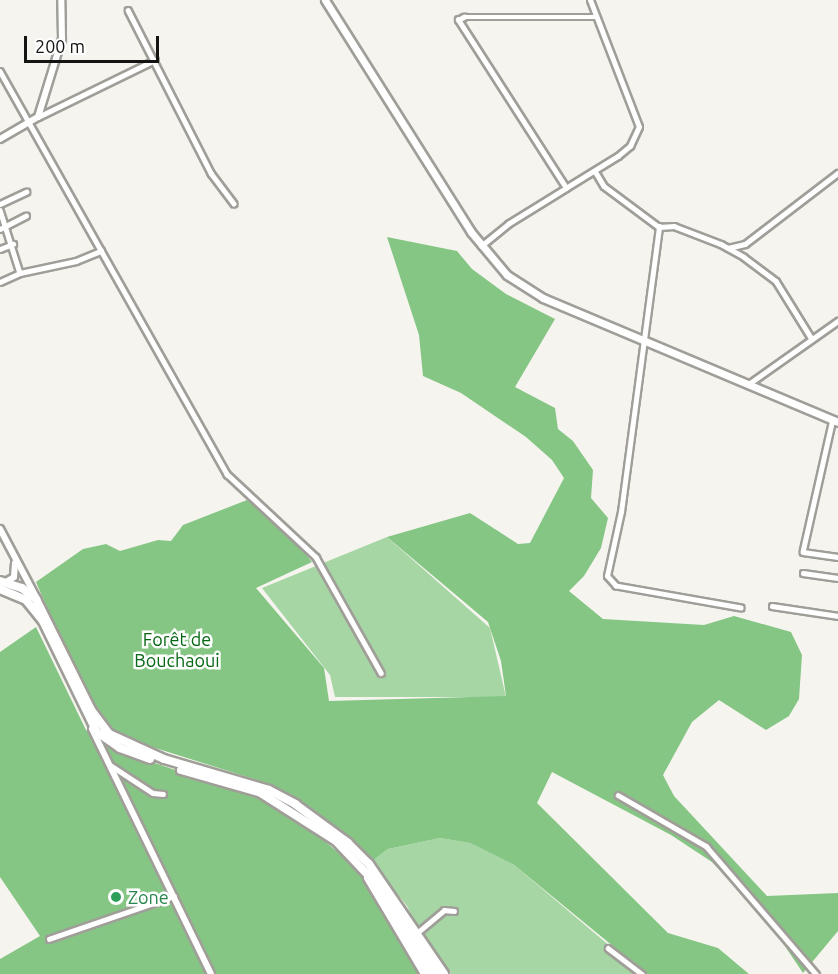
<!DOCTYPE html>
<html>
<head>
<meta charset="utf-8">
<style>
	body { margin:0 }
	#map { position:relative; width:838px; height:974px; overflow:hidden; background:#f6f4ee; font-family:Ubuntu,sans-serif }
	div>[style] { position:absolute }
	.green>* { inset:0; background:#a7d6a5 }
	.forest>* { inset:0; background:#86c685 }
	.roads { filter:drop-shadow(2px 0 #a09e98) drop-shadow(-2px 0 #a09e98) drop-shadow(0 2px #a09e98) drop-shadow(0 -2px #a09e98) }
	.minor>* { height:4.5px; margin:-2.25px; padding:0 2.25px; transform-origin:2.25px; border-radius:2.25px; background:#fff }
	.tertiary>* { height:6px; margin:-3px; padding:0 3px; transform-origin:3px; border-radius:3px; background:#fff }
	.secondary>* { height:7px; margin:-3.5px; padding:0 3.5px; transform-origin:3.5px; border-radius:3.5px; background:#fff }
	.primary>* { height:8px; margin:-4px; padding:0 4px; transform-origin:4px; border-radius:4px; background:#fff }
	.trunk>* { height:8px; margin:-4px; padding:0 4px; transform-origin:4px; border-radius:4px; background:#fff }
	.dots>* { width:16px; height:16px; translate:-50% -50%; box-sizing:border-box; border:3px solid #fff; border-radius:50% }
	span { translate:-50% -50%; white-space:nowrap; text-align:center; line-height:1.15; -webkit-text-stroke:5px #fff; paint-order:stroke }
	.park-label { font-size:18px; color:#066814 }
	.leisure-label { font-size:18px; color:#27864d }
	.left { translate:0 -50%; text-align:left }
	.scale { position:absolute; left:24px; top:36px; width:135px; height:27px; box-sizing:border-box; border:3px solid #141412; border-top:0; padding-left:8px; font-size:18px; line-height:21px; white-space:nowrap; color:#141412; -webkit-text-stroke:4px #fff; paint-order:stroke }
</style>
</head>
<body>
<div id="map">
	<div class="green">
		<i style="clip-path:polygon(387px 537px,490px 628px,506px 697px,335px 697px,330px 675px,262px 588px)"></i>
		<i style="clip-path:polygon(440px 838px,470px 843px,514px 865px,643px 974px,451px 974px,417px 927px,407px 906px,371px 862px,388px 849px)"></i>
	</div>
	<div class="forest">
		<i style="clip-path:polygon(387px 237px,457px 251px,472px 269px,506px 294px,555px 319px,515px 387px,555px 408px,558px 429px,573px 441px,593px 470px,591px 498px,608px 518px,601px 548px,584px 576px,569px 591px,603px 619px,704px 625px,734px 616px,791px 632px,802px 655px,799px 699px,789px 716px,766px 730px,719px 700px,692px 722px,663px 775px,674px 796px,767px 896px,838px 893px,838px 931px,803px 973px,770px 924px,712px 862px,671px 835px,552px 772px,537px 803px,668px 933px,718px 948px,749px 974px,647px 974px,514px 865px,470px 843px,440px 838px,388px 849px,371px 862px,346px 835px,260px 781px,111px 734px,85px 695px,36px 582px,83px 549px,106px 544px,120px 551px,158px 540px,171px 541px,183px 525px,247px 500px,294px 539px,312px 562px,256px 588px,324px 668px,329px 701px,506px 696px,501px 661px,488px 622px,387px 537px,470px 513px,518px 544px,530px 543px,564px 478px,552px 460px,526px 437px,461px 393px,423px 376px,419px 335px)"></i>
		<i style="clip-path:polygon(36px 627px,86px 730px,107px 747px,253px 796px,302px 822px,359px 870px,419px 974px,0 974px,0 959px,40px 936px,0 877px,0 652px)"></i>
	</div>
	<div class="roads">
		<div class="minor">
			<i style="left:128px;top:10px;width:183px;rotate:63deg"></i>
			<i style="left:211px;top:173px;width:38px;rotate:53deg"></i>
			<i style="left:0;top:71px;width:463px;rotate:60.6deg"></i>
			<i style="left:227px;top:474px;width:122px;rotate:43deg"></i>
			<i style="left:316px;top:557px;width:133px;rotate:60.7deg"></i>
			<i style="left:38px;top:117px;width:130px;rotate:-26deg"></i>
			<i style="left:595px;top:171px;width:17px;rotate:59deg"></i>
			<i style="left:604px;top:186px;width:69px;rotate:36.7deg"></i>
			<i style="left:566px;top:188px;width:61px;rotate:-31.6deg"></i>
			<i style="left:618px;top:156px;width:16px;rotate:-40deg"></i>
			<i style="left:630px;top:146px;width:21px;rotate:-65deg"></i>
			<i style="left:639px;top:127px;width:136px;rotate:-111.1deg"></i>
			<i style="left:0;top:204px;width:29px;rotate:-25deg"></i>
			<i style="left:0;top:210px;width:66px;rotate:72.4deg"></i>
			<i style="left:0;top:229px;width:29px;rotate:-27deg"></i>
			<i style="left:481px;top:246px;width:35px;rotate:-39deg"></i>
			<i style="left:508px;top:224px;width:68px;rotate:-31.8deg"></i>
			<i style="left:566px;top:188px;width:200px;rotate:-122.7deg"></i>
			<i style="left:458px;top:20px;width:7px;rotate:-27deg"></i>
			<i style="left:464px;top:17px;width:133px"></i>
			<i style="left:728px;top:248px;width:17px;rotate:-13deg"></i>
			<i style="left:745px;top:244px;width:117px;rotate:-37.4deg"></i>
			<i style="left:0;top:249px;width:14px;rotate:-21deg"></i>
			<i style="left:0;top:282px;width:22px;rotate:-24deg"></i>
			<i style="left:20px;top:273px;width:57px;rotate:-12.1deg"></i>
			<i style="left:76px;top:261px;width:27px;rotate:-22deg"></i>
			<i style="left:750px;top:383px;width:108px;rotate:-35.2deg"></i>
			<i style="left:833px;top:419px;width:136px;rotate:102.7deg"></i>
			<i style="left:803px;top:552px;width:35px;rotate:8deg"></i>
			<i style="left:803px;top:573px;width:35px;rotate:8deg"></i>
			<i style="left:772px;top:606px;width:67px;rotate:8.6deg"></i>
			<i style="left:741px;top:608px;width:127px;rotate:-170deg"></i>
			<i style="left:616px;top:586px;width:13px;rotate:-132deg"></i>
			<i style="left:607px;top:576px;width:66px;rotate:-77.7deg"></i>
			<i style="left:621px;top:512px;width:288px;rotate:-82.4deg"></i>
			<i style="left:659px;top:227px;width:15px;rotate:-4deg"></i>
			<i style="left:674px;top:226px;width:50px;rotate:21deg"></i>
			<i style="left:721px;top:244px;width:26px;rotate:29deg"></i>
			<i style="left:744px;top:257px;width:40px;rotate:37deg"></i>
			<i style="left:776px;top:281px;width:68px;rotate:58.2deg"></i>
			<i style="left:110px;top:765px;width:51px;rotate:33.1deg"></i>
			<i style="left:153px;top:793px;width:10px;rotate:6deg"></i>
			<i style="left:618px;top:795px;width:102px;rotate:30.1deg"></i>
			<i style="left:706px;top:846px;width:169px;rotate:49.3deg"></i>
			<i style="left:417px;top:933px;width:35px;rotate:-40deg"></i>
			<i style="left:444px;top:910px;width:10px;rotate:6deg"></i>
			<i style="left:49px;top:939px;width:132px;rotate:-19deg"></i>
			<i style="left:608px;top:948px;width:43px;rotate:37.4deg"></i>
		</div>
		<div class="tertiary">
			<i style="left:0;top:139px;width:44px;rotate:-30.1deg"></i>
			<i style="left:38px;top:117px;width:82px;rotate:-72.9deg"></i>
			<i style="left:62px;top:39px;width:39px;rotate:-91deg"></i>
			<i style="left:0;top:529px;width:77px;rotate:62.1deg"></i>
			<i style="left:6px;top:582px;width:9px;rotate:-32deg"></i>
			<i style="left:14px;top:577px;width:14px;rotate:-86deg"></i>
			<i style="left:92px;top:729px;width:272px;rotate:64.1deg"></i>
		</div>
		<div class="secondary">
			<i style="left:325px;top:0;width:274px;rotate:57.8deg"></i>
			<i style="left:471px;top:232px;width:56px;rotate:50.1deg"></i>
			<i style="left:507px;top:275px;width:43px;rotate:32.6deg"></i>
			<i style="left:543px;top:298px;width:320px;rotate:22.8deg"></i>
		</div>
		<div class="primary">
			<i style="left:368px;top:878px;width:112px;rotate:59.3deg"></i>
			<i style="left:416px;top:939px;width:40px;rotate:60.3deg"></i>
		</div>
		<div class="trunk">
			<i style="left:0;top:581px;width:23px;rotate:18deg"></i>
			<i style="left:22px;top:588px;width:18px;rotate:38deg"></i>
			<i style="left:36px;top:599px;width:124px;rotate:63.6deg"></i>
			<i style="left:91px;top:710px;width:30px;rotate:53deg"></i>
			<i style="left:109px;top:734px;width:60px;rotate:24.4deg"></i>
			<i style="left:164px;top:759px;width:109px;rotate:16.4deg"></i>
			<i style="left:269px;top:790px;width:30px;rotate:28deg"></i>
			<i style="left:295px;top:804px;width:66px;rotate:36.3deg"></i>
			<i style="left:348px;top:843px;width:30px;rotate:45deg"></i>
			<i style="left:369px;top:864px;width:133px;rotate:55.7deg"></i>
			<i style="left:0;top:589px;width:28px;rotate:23deg"></i>
			<i style="left:26px;top:600px;width:27px;rotate:51deg"></i>
			<i style="left:43px;top:621px;width:123px;rotate:64.1deg"></i>
			<i style="left:97px;top:732px;width:28px;rotate:35deg"></i>
			<i style="left:120px;top:748px;width:32px;rotate:20deg"></i>
			<i style="left:181px;top:770px;width:81px;rotate:15.8deg"></i>
			<i style="left:259px;top:792px;width:91px;rotate:32.5deg"></i>
			<i style="left:336px;top:841px;width:67px;rotate:46.8deg"></i>
			<i style="left:382px;top:890px;width:98px;rotate:59.2deg"></i>
		</div>
	</div>
	<div class="dots">
		<i style="left:116px;top:897px;background:#2e9e5b"></i>
	</div>
	<div class="park-label">
		<span style="left:177px;top:650px">Forêt de<br>Bouchaoui</span>
	</div>
	<div class="leisure-label">
		<span class="left" style="left:128px;top:897px">Zone</span>
	</div>
	<div class="scale">200 m</div>
</div>
</body>
</html>
